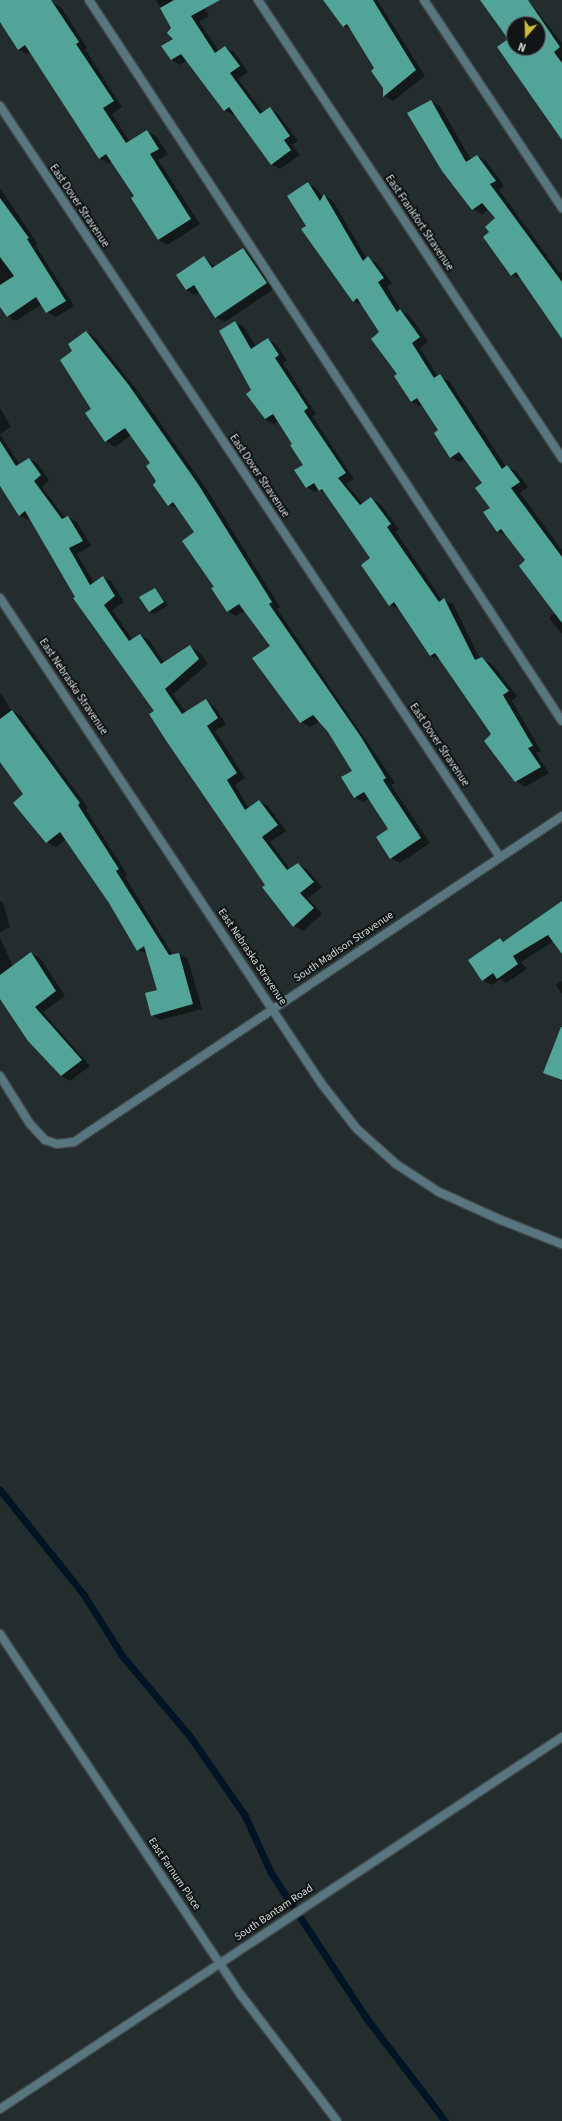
<!DOCTYPE html>
<html>
<head>
<meta charset="utf-8">
<style>
	body { margin:0 }
	#map { position:relative; width:562px; height:2121px; overflow:hidden; background:#242d2e; font-family:"Source Sans 3",sans-serif }
	div>[style] { position:absolute }
	.shadow>* { inset:0; background:#0007 }
	.stream>* { height:7px; margin:-3.5px; padding:0 3.5px; transform-origin:3.5px; border-radius:3.5px; background:#001426 }
	.building>* { inset:0; background:#51a497 }
	.roads { filter:drop-shadow(1px 0 #40494a) drop-shadow(-1px 0 #40494a) drop-shadow(0 1px #40494a) drop-shadow(0 -1px #40494a) }
	.lane>* { height:8px; margin:-4px; padding:0 4px; transform-origin:4px; border-radius:4px; background:#587580 }
	.street>* { height:8px; margin:-4px; padding:0 4px; transform-origin:4px; border-radius:4px; background:#587580 }
	span { translate:-50% -50%; white-space:nowrap; text-align:center; line-height:1.15; -webkit-text-stroke:4px #111515; paint-order:stroke }
	.street-label { font-size:11px; color:#d3d9da }
	.north { position:absolute; left:506px; top:16px; width:40px; height:40px; box-sizing:border-box; background:#111515; border:1px solid #5f6364; border-radius:50%; rotate:200deg; font-size:11px; font-weight:700; line-height:16px; text-align:center; color:#d3d9da }
	.north::after { content:''; display:block; margin:auto; width:14px; height:18px; background:#caba3a; clip-path:polygon(50% 0,100% 100%,50% 72%,0 100%) }
</style>
</head>
<body>
<div id="map">
	<div class="shadow">
		<i style="clip-path:polygon(0 0,48px 0,61px 7px,87px 48px,85px 49px,122px 107px,112px 114px,130px 142px,147px 131px,156px 136px,168px 154px,158px 160px,200px 224px,167px 245px,158px 240px,135px 196px,112px 161px,108px 163px,99px 158px,31px 52px,27px 54px,18px 49px,0 16px)"></i>
		<i style="clip-path:polygon(156px 0,200px 0,209px 16px,199px 21px,219px 52px,225px 47px,234px 52px,248px 72px,238px 79px,264px 113px,270px 109px,278px 114px,298px 141px,292px 145px,300px 155px,280px 169px,271px 164px,235px 114px,233px 115px,224px 110px,187px 60px,180px 65px,172px 60px,174px 39px,172px 29px)"></i>
		<i style="clip-path:polygon(324px 0,377px 0,425px 76px,393px 101px,384px 96px,384px 88px,376px 68px,353px 31px,344px 26px)"></i>
		<i style="clip-path:polygon(evenodd,482px 0,528px 0,562px 43px,562px 139px,509px 40px,482px 0,514px 24px,538px 24px,538px 48px,514px 48px,514px 24px)"></i>
		<i style="clip-path:polygon(431px 101px,440px 106px,471px 160px,477px 156px,486px 161px,504px 186px,499px 190px,560px 273px,562px 272px,562px 337px,522px 279px,511px 275px,490px 232px,496px 218px,488px 209px,482px 215px,473px 209px)"></i>
		<i style="clip-path:polygon(308px 183px,317px 189px,323px 198px,325px 196px,333px 201px,367px 259px,377px 263px,392px 283px,387px 287px,401px 310px,409px 315px,428px 342px,420px 348px,438px 377px,449px 381px,506px 467px,516px 471px,528px 487px,520px 493px,562px 550px,562px 634px,549px 618px,555px 613px,527px 560px,507px 536px,498px 531px,483px 483px,465px 459px,460px 462px,451px 457px,440px 431px,423px 405px,420px 406px,411px 401px,380px 332px,363px 305px,353px 301px,307px 226px)"></i>
		<i style="clip-path:polygon(0 188px,37px 243px,35px 245px,74px 306px,56px 317px,47px 312px,42px 304px,16px 321px,7px 316px,0 305px)"></i>
		<i style="clip-path:polygon(243px 249px,252px 254px,275px 288px,225px 322px,216px 317px,199px 292px,195px 295px,186px 290px,204px 258px,216px 267px)"></i>
		<i style="clip-path:polygon(235px 322px,244px 327px,256px 347px,268px 339px,277px 345px,287px 361px,283px 363px,316px 414px,312px 416px,354px 479px,346px 484px,363px 504px,371px 498px,380px 504px,399px 529px,396px 532px,442px 600px,453px 604px,480px 659px,491px 663px,517px 696px,512px 701px,541px 751px,536px 753px,549px 773px,525px 787px,516px 781px,493px 734px,441px 660px,430px 656px,400px 609px,390px 605px,371px 559px,326px 493px,319px 490px,315px 492px,306px 487px,304px 465px,293px 444px,278px 421px,274px 424px,265px 419px,253px 391px)"></i>
		<i style="clip-path:polygon(87px 332px,95px 337px,137px 390px,207px 490px,280px 607px,277px 609px,395px 783px,391px 785px,430px 843px,400px 863px,391px 858px,389px 829px,369px 799px,363px 802px,355px 797px,353px 771px,329px 731px,320px 721px,310px 727px,301px 722px,271px 646px,245px 610px,236px 616px,227px 611px,215px 587px,195px 533px,179px 509px,169px 505px,151px 464px,131px 435px,115px 447px,106px 441px,73px 351px)"></i>
		<i style="clip-path:polygon(0 408px,11px 427px,0 434px)"></i>
		<i style="clip-path:polygon(0 434px,20px 465px,29px 459px,38px 464px,49px 480px,42px 487px,66px 519px,68px 517px,77px 522px,91px 546px,77px 554px,94px 583px,103px 577px,112px 582px,124px 602px,112px 610px,133px 640px,140px 635px,149px 640px,165px 663px,190px 646px,199px 652px,208px 664px,173px 694px,186px 713px,206px 701px,214px 706px,226px 724px,215px 731px,245px 778px,235px 785px,249px 809px,259px 801px,268px 806px,286px 831px,270px 842px,290px 869px,298px 864px,307px 869px,322px 887px,308px 898px,322px 914px,303px 931px,294px 926px,263px 887px,266px 885px,155px 711px,76px 597px,31px 518px,28px 520px,19px 515px,0 486px)"></i>
		<i style="clip-path:polygon(155px 590px,168px 605px,154px 614px,150px 611px)"></i>
		<i style="clip-path:polygon(evenodd,0 693px,12px 711px,21px 716px,88px 808px,86px 810px,127px 874px,125px 877px,173px 955px,179px 954px,188px 959px,202px 1009px,160px 1020px,152px 1015px,158px 991px,148px 954px,138px 950px,109px 902px,66px 839px,56px 847px,47px 842px,25px 794px,0 760px,0 693px,148px 943px,149px 945px,141px 950px,141px 947px,148px 943px)"></i>
		<i style="clip-path:polygon(0 901px,3px 903px,10px 927px,0 932px)"></i>
		<i style="clip-path:polygon(562px 903px,562px 949px,554px 941px,521px 962px,527px 969px,506px 983px,500px 979px,492px 985px,483px 980px,500px 939px,505px 942px)"></i>
		<i style="clip-path:polygon(0 938px,13px 966px,31px 953px,40px 958px,65px 996px,43px 1012px,90px 1066px,70px 1081px,61px 1076px,0 997px)"></i>
		<i style="clip-path:polygon(562px 981px,562px 994px,556px 985px)"></i>
		<i style="clip-path:polygon(562px 1042px,562px 1081px,544px 1072px)"></i>
	</div>
	<div class="stream">
		<i style="left:0;top:1490px;width:134px;rotate:51.3deg"></i>
		<i style="left:84px;top:1595px;width:73px;rotate:57.8deg"></i>
		<i style="left:123px;top:1657px;width:102px;rotate:49.8deg"></i>
		<i style="left:189px;top:1735px;width:98px;rotate:55.3deg"></i>
		<i style="left:245px;top:1816px;width:63px;rotate:65.5deg"></i>
		<i style="left:271px;top:1873px;width:175px;rotate:56.7deg"></i>
		<i style="left:367px;top:2019px;width:128px;rotate:52.6deg"></i>
	</div>
	<div class="building">
		<i style="clip-path:polygon(0 0,51px 0,79px 42px,76px 44px,114px 101px,103px 108px,126px 143px,147px 130px,159px 149px,150px 154px,191px 219px,158px 240px,131px 198px,134px 196px,106px 154px,99px 159px,25px 45px,18px 50px,0 22px)"></i>
		<i style="clip-path:polygon(174px 0,220px 0,191px 16px,215px 53px,225px 46px,240px 66px,230px 73px,260px 114px,270px 107px,290px 136px,284px 140px,291px 150px,271px 165px,229px 107px,224px 111px,181px 54px,171px 60px,161px 46px,173px 39px,167px 33px,171px 28px,160px 8px)"></i>
		<i style="clip-path:polygon(323px 0,373px 0,416px 70px,383px 97px,383px 88px,371px 71px,374px 68px,347px 24px,343px 27px)"></i>
		<i style="clip-path:polygon(evenodd,480px 0,528px 0,560px 47px,554px 52px,562px 63px,562px 140px,497px 47px,508px 39px,480px 0,514px 24px,538px 24px,538px 48px,514px 48px,514px 24px)"></i>
		<i style="clip-path:polygon(431px 100px,466px 162px,477px 155px,496px 181px,490px 184px,562px 282px,562px 339px,516px 272px,511px 276px,483px 237px,489px 232px,485px 227px,495px 218px,482px 203px,472px 210px,442px 171px,407px 113px)"></i>
		<i style="clip-path:polygon(308px 182px,320px 201px,324px 194px,363px 261px,368px 256px,384px 278px,378px 282px,397px 312px,400px 309px,420px 337px,412px 343px,434px 378px,440px 374px,502px 469px,507px 465px,520px 482px,511px 488px,562px 557px,562px 623px,519px 566px,525px 560px,501px 529px,497px 532px,483px 512px,490px 508px,475px 488px,482px 483px,459px 452px,450px 458px,434px 433px,438px 430px,417px 398px,411px 402px,394px 376px,397px 374px,371px 339px,379px 332px,357px 298px,353px 302px,301px 229px,306px 226px,287px 196px)"></i>
		<i style="clip-path:polygon(0 198px,29px 238px,27px 239px,66px 301px,46px 313px,36px 297px,7px 317px,0 307px,0 285px,14px 276px,0 257px)"></i>
		<i style="clip-path:polygon(243px 248px,267px 283px,215px 318px,194px 285px,186px 290px,176px 275px,204px 256px,212px 268px)"></i>
		<i style="clip-path:polygon(235px 321px,251px 349px,268px 338px,279px 355px,275px 358px,308px 408px,304px 411px,346px 473px,338px 478px,360px 505px,371px 497px,391px 524px,387px 527px,439px 602px,444px 598px,475px 660px,482px 657px,509px 691px,503px 695px,533px 746px,528px 748px,541px 767px,515px 782px,484px 741px,491px 734px,435px 653px,430px 656px,394px 602px,389px 606px,361px 565px,370px 558px,322px 489px,319px 491px,314px 483px,306px 488px,294px 470px,303px 465px,290px 445px,292px 444px,273px 414px,265px 419px,246px 394px,251px 390px,219px 331px)"></i>
		<i style="clip-path:polygon(86px 331px,128px 384px,198px 484px,272px 602px,269px 604px,361px 737px,386px 778px,383px 780px,421px 838px,390px 859px,376px 837px,388px 829px,364px 792px,354px 798px,341px 777px,352px 771px,328px 732px,313px 715px,300px 723px,252px 658px,270px 646px,239px 604px,227px 612px,211px 588px,214px 587px,182px 541px,194px 532px,173px 502px,168px 506px,153px 485px,156px 481px,146px 466px,150px 463px,125px 428px,105px 442px,85px 413px,91px 409px,60px 360px,72px 351px,68px 344px)"></i>
		<i style="clip-path:polygon(0 441px,16px 466px,29px 458px,41px 475px,34px 481px,62px 519px,68px 516px,83px 541px,69px 548px,90px 585px,103px 576px,115px 596px,104px 605px,129px 641px,140px 634px,161px 664px,190px 645px,199px 659px,165px 689px,182px 714px,206px 699px,218px 718px,207px 726px,237px 773px,227px 780px,245px 810px,259px 800px,278px 825px,262px 837px,287px 870px,298px 863px,314px 882px,300px 893px,314px 908px,293px 927px,262px 887px,265px 885px,167px 742px,149px 714px,154px 711px,73px 598px,75px 597px,25px 511px,19px 516px,0 486px)"></i>
		<i style="clip-path:polygon(155px 588px,164px 602px,149px 612px,139px 597px)"></i>
		<i style="clip-path:polygon(12px 710px,80px 803px,78px 805px,119px 869px,116px 871px,169px 955px,179px 953px,193px 1004px,151px 1016px,145px 993px,157px 990px,144px 946px,137px 951px,109px 903px,60px 832px,46px 843px,13px 803px,23px 794px,0 762px,0 719px)"></i>
		<i style="clip-path:polygon(562px 901px,562px 954px,548px 935px,513px 956px,518px 964px,497px 979px,493px 973px,482px 981px,468px 960px,500px 938px,503px 942px)"></i>
		<i style="clip-path:polygon(31px 952px,56px 991px,35px 1007px,82px 1060px,61px 1076px,28px 1041px,0 999px,0 975px)"></i>
		<i style="clip-path:polygon(561px 1027px,562px 1027px,562px 1080px,543px 1073px)"></i>
	</div>
	<div class="roads">
		<div class="lane">
			<i style="left:89px;top:0;width:862px;rotate:56.73deg"></i>
			<i style="left:424px;top:0;width:250px;rotate:56.4deg"></i>
		</div>
		<div class="street">
			<i style="left:258px;top:0;width:550px;rotate:56.43deg"></i>
			<i style="left:0;top:106px;width:902px;rotate:56.35deg"></i>
			<i style="left:0;top:598px;width:582px;rotate:56.5deg"></i>
			<i style="left:321px;top:1083px;width:58px;rotate:52deg"></i>
			<i style="left:357px;top:1129px;width:52px;rotate:41.9deg"></i>
			<i style="left:396px;top:1164px;width:51px;rotate:33.1deg"></i>
			<i style="left:439px;top:1192px;width:68px;rotate:24.3deg"></i>
			<i style="left:501px;top:1220px;width:66px;rotate:21.5deg"></i>
			<i style="left:0;top:1076px;width:57px;rotate:58deg"></i>
			<i style="left:30px;top:1124px;width:22px;rotate:47deg"></i>
			<i style="left:45px;top:1140px;width:13px;rotate:18deg"></i>
			<i style="left:57px;top:1144px;width:17px;rotate:-7deg"></i>
			<i style="left:74px;top:1142px;width:587px;rotate:-33.74deg"></i>
			<i style="left:0;top:1634px;width:434px;rotate:56.3deg"></i>
			<i style="left:241px;top:1995px;width:158px;rotate:52.7deg"></i>
			<i style="left:0;top:2109px;width:674px;rotate:-33.5deg"></i>
		</div>
	</div>
	<div class="street-label">
		<span style="left:79px;top:206px;rotate:56deg">East Dover Stravenue</span>
		<span style="left:419px;top:223px;rotate:56deg">East Frankfort Stravenue</span>
		<span style="left:259px;top:476px;rotate:56deg">East Dover Stravenue</span>
		<span style="left:73px;top:687px;rotate:56deg">East Nebraska Stravenue</span>
		<span style="left:439px;top:745px;rotate:56deg">East Dover Stravenue</span>
		<span style="left:344px;top:947px;rotate:-34deg">South Madison Stravenue</span>
		<span style="left:252px;top:957px;rotate:56deg">East Nebraska Stravenue</span>
		<span style="left:174px;top:1874px;rotate:56deg">East Farnum Place</span>
		<span style="left:274px;top:1913px;rotate:-34deg">South Bantam Road</span>
	</div>
	<div class="north">N</div>
</div>
</body>
</html>
